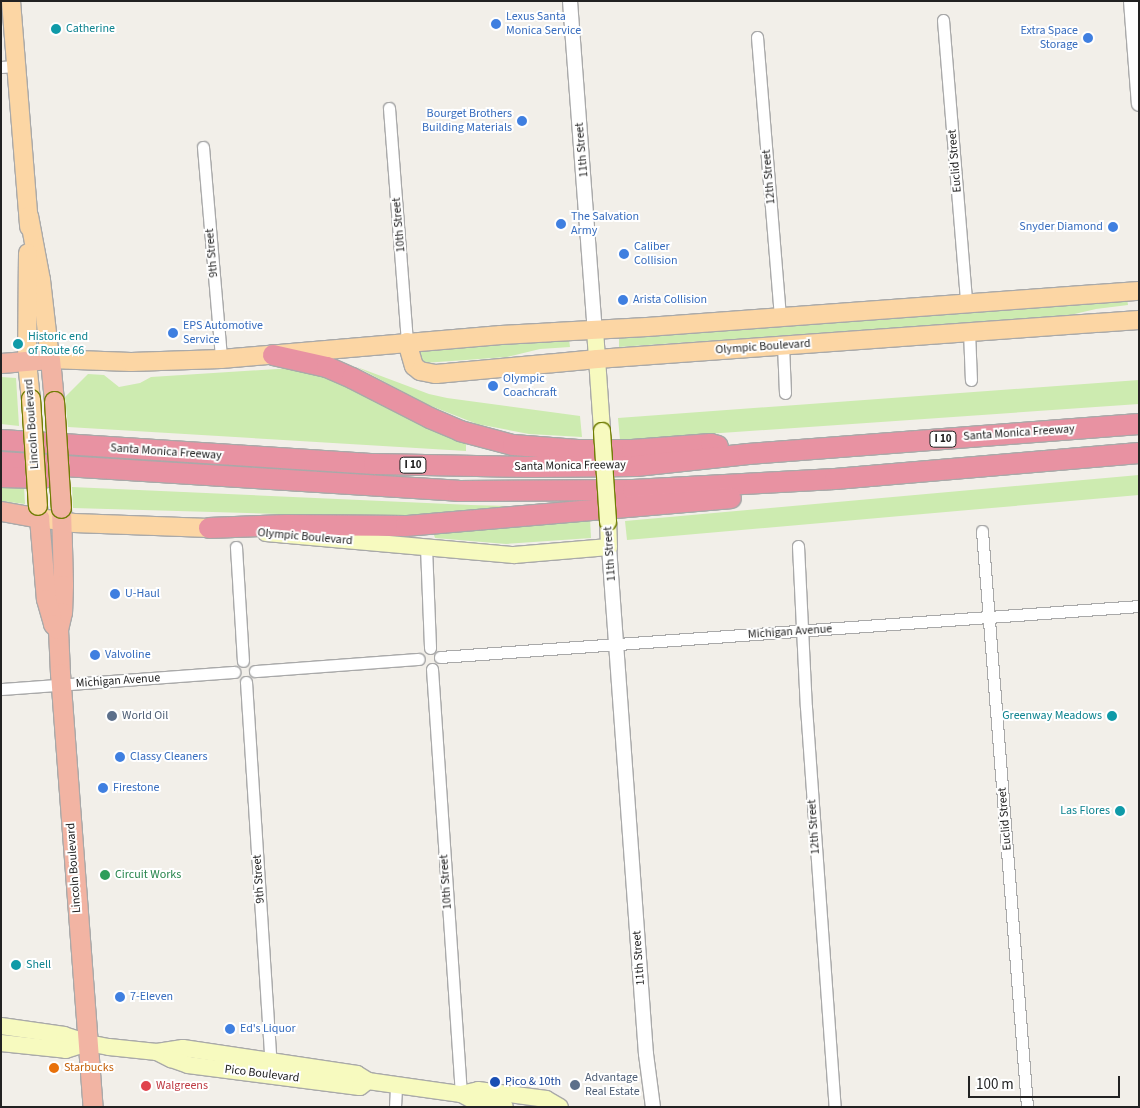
<!DOCTYPE html>
<html>
<head>
<meta charset="utf-8">
<style>
	body { margin:0 }
	#map { position:relative; width:1140px; height:1108px; overflow:hidden; background:#f2efe9; font-family:"Source Sans 3",sans-serif }
	div>[style] { position:absolute }
	.grass>* { inset:0; background:#cdebb0 }
	.roads { filter:drop-shadow(1px 0 #a9a9a9) drop-shadow(-1px 0 #a9a9a9) drop-shadow(0 1px #a9a9a9) drop-shadow(0 -1px #a9a9a9) }
	.minor>* { height:11px; margin:-5.5px; padding:0 5.5px; transform-origin:5.5px; border-radius:5.5px; background:#fff }
	.tertiary>* { height:14px; margin:-7px; padding:0 7px; transform-origin:7px; border-radius:7px; background:#fff }
	.secondary>* { height:16px; margin:-8px; padding:0 8px; transform-origin:8px; border-radius:8px; background:#f7fabf }
	.primary>* { height:18px; margin:-9px; padding:0 9px; transform-origin:9px; border-radius:9px; background:#fcd6a4 }
	.trunk>* { height:19px; margin:-9.5px; padding:0 9.5px; transform-origin:9.5px; border-radius:9.5px; background:#f2b4a3 }
	.motorway>* { height:20px; margin:-10px; padding:0 10px; transform-origin:10px; border-radius:10px; background:#e892a2 }
	.bridges { filter:drop-shadow(1px 0 #707d05) drop-shadow(-1px 0 #707d05) drop-shadow(0 1px #707d05) drop-shadow(0 -1px #707d05) }
	.secondary-bridge>* { height:16px; margin:-8px; padding:0 8px; transform-origin:8px; border-radius:8px; background:#f7fabf }
	.primary-bridge>* { height:18px; margin:-9px; padding:0 9px; transform-origin:9px; border-radius:9px; background:#fcd6a4 }
	.trunk-bridge>* { height:19px; margin:-9.5px; padding:0 9.5px; transform-origin:9.5px; border-radius:9.5px; background:#f2b4a3 }
	.dots>* { width:14px; height:14px; translate:-50% -50%; box-sizing:border-box; border:2px solid #fff; border-radius:50% }
	span { translate:-50% -50%; white-space:nowrap; text-align:center; line-height:1.15; -webkit-text-stroke:4px #fff; paint-order:stroke }
	.shield-label span { padding:1px 4px; background:#fff; border:1px solid; border-radius:4px; -webkit-text-stroke-width:0 }
	.shield-label { font-size:11px; color:#222; font-weight:700 }
	.shop-label { font-size:12px; color:#366cbe }
	.left { translate:0 -50%; text-align:left }
	.right { translate:-100% -50%; text-align:right }
	.culture-label { font-size:12px; color:#0d838f }
	.street-label { font-size:12px; color:#222 }
	.service-label { font-size:12px; color:#4e5e75 }
	.leisure-label { font-size:12px; color:#27864d }
	.food-label { font-size:12px; color:#c56008 }
	.transit-label { font-size:12px; color:#164399 }
	.health-label { font-size:12px; color:#be3a42 }
	.frame { position:absolute; inset:0; border:2px solid #222; pointer-events:none }
	.scale { position:absolute; left:968px; top:1076px; width:152px; height:22px; box-sizing:border-box; border:2px solid #222; border-top:0; padding-left:6px; font-size:15px; line-height:18px; white-space:nowrap; color:#222; -webkit-text-stroke:4px #fff; paint-order:stroke }
</style>
</head>
<body>
<div id="map">
	<div class="grass">
		<i style="clip-path:polygon(1127px 298px,1128px 305px,1096px 309px,1066px 316px,619px 347px,619px 339px,622px 338px,653px 335px)"></i>
		<i style="clip-path:polygon(569px 339px,570px 347px,540px 349px,507px 357px,424px 363px,420px 359px,419px 354px,421px 349px)"></i>
		<i style="clip-path:polygon(357px 367px,429px 394px,447px 398px,580px 416px,582px 437px,529px 434px,477px 424px,426px 404px)"></i>
		<i style="clip-path:polygon(293px 368px,314px 370px,466px 439px,466px 451px,68px 427px,65px 397px,88px 374px,104px 375px,119px 387px,140px 383px,151px 377px)"></i>
		<i style="clip-path:polygon(1px 377px,16px 378px,19px 426px,1px 424px)"></i>
		<i style="clip-path:polygon(1139px 380px,1139px 404px,620px 440px,618px 418px)"></i>
		<i style="clip-path:polygon(1139px 475px,1139px 495px,627px 540px,625px 521px)"></i>
		<i style="clip-path:polygon(1px 486px,24px 487px,25px 504px,1px 501px)"></i>
		<i style="clip-path:polygon(72px 487px,471px 505px,509px 506px,509px 510px,380px 517px,73px 508px)"></i>
		<i style="clip-path:polygon(590px 518px,591px 538px,506px 544px,435px 538px,433px 532px)"></i>
	</div>
	<div class="roads">
		<div class="minor">
			<i style="left:943px;top:20px;width:283px;rotate:85.3deg"></i>
			<i style="left:757px;top:37px;width:280px;rotate:85.3deg"></i>
			<i style="left:1px;top:67px;width:14px;rotate:-4deg"></i>
			<i style="left:389px;top:108px;width:235px;rotate:85.6deg"></i>
			<i style="left:203px;top:147px;width:213px;rotate:85.1deg"></i>
			<i style="left:969px;top:331px;width:49px;rotate:87.7deg"></i>
			<i style="left:783px;top:345px;width:48px;rotate:87.6deg"></i>
			<i style="left:982px;top:531px;width:578px;rotate:85.53deg"></i>
			<i style="left:798px;top:546px;width:161px;rotate:87.2deg"></i>
			<i style="left:806px;top:707px;width:401px;rotate:85.9deg"></i>
			<i style="left:236px;top:547px;width:114px;rotate:86.5deg"></i>
			<i style="left:426px;top:547px;width:101px;rotate:87.7deg"></i>
			<i style="left:440px;top:657px;width:701px;rotate:-4.17deg"></i>
			<i style="left:432px;top:669px;width:426px;rotate:86.1deg"></i>
			<i style="left:255px;top:671px;width:164px;rotate:-4.2deg"></i>
			<i style="left:246px;top:682px;width:386px;rotate:86.3deg"></i>
			<i style="left:1px;top:689px;width:234px;rotate:-4.2deg"></i>
			<i style="left:395px;top:1107px;width:21px;rotate:-87deg"></i>
		</div>
		<div class="tertiary">
			<i style="left:570px;top:1px;width:330px;rotate:85.7deg"></i>
			<i style="left:1131px;top:1px;width:103px;rotate:85.6deg"></i>
			<i style="left:609px;top:547px;width:508px;rotate:85.83deg"></i>
			<i style="left:646px;top:1054px;width:53px;rotate:82.5deg"></i>
		</div>
		<div class="secondary">
			<i style="left:595px;top:330px;width:101px;rotate:86deg"></i>
			<i style="left:266px;top:533px;width:249px;rotate:5.1deg"></i>
			<i style="left:514px;top:555px;width:95px;rotate:-4.8deg"></i>
			<i style="left:609px;top:547px;width:25px;rotate:-92deg"></i>
			<i style="left:1px;top:1026px;width:64px;rotate:8.1deg"></i>
			<i style="left:64px;top:1035px;width:25px;rotate:18deg"></i>
			<i style="left:88px;top:1043px;width:21px;rotate:11deg"></i>
			<i style="left:109px;top:1047px;width:48px;rotate:5.9deg"></i>
			<i style="left:157px;top:1052px;width:26px;rotate:-9deg"></i>
			<i style="left:183px;top:1048px;width:176px;rotate:8.5deg"></i>
			<i style="left:357px;top:1074px;width:13px;rotate:32deg"></i>
			<i style="left:368px;top:1081px;width:94px;rotate:8deg"></i>
			<i style="left:461px;top:1094px;width:19px;rotate:28deg"></i>
			<i style="left:478px;top:1103px;width:27px;rotate:8deg"></i>
			<i style="left:1px;top:1043px;width:65px;rotate:6.1deg"></i>
			<i style="left:66px;top:1050px;width:23px;rotate:-18deg"></i>
			<i style="left:157px;top:1052px;width:16px;rotate:27deg"></i>
			<i style="left:171px;top:1059px;width:18px;rotate:19deg"></i>
			<i style="left:188px;top:1065px;width:173px;rotate:7.3deg"></i>
			<i style="left:360px;top:1087px;width:10px;rotate:-37deg"></i>
			<i style="left:461px;top:1094px;width:17px;rotate:-13deg"></i>
			<i style="left:478px;top:1090px;width:69px;rotate:7.5deg"></i>
			<i style="left:546px;top:1099px;width:16px;rotate:30deg"></i>
		</div>
		<div class="primary">
			<i style="left:11px;top:1px;width:227px;rotate:85.4deg"></i>
			<i style="left:29px;top:216px;width:65px;rotate:79.4deg"></i>
			<i style="left:41px;top:280px;width:80px;rotate:83.5deg"></i>
			<i style="left:50px;top:359px;width:81px;rotate:2.1deg"></i>
			<i style="left:131px;top:362px;width:90px;rotate:-1.9deg"></i>
			<i style="left:221px;top:359px;width:281px;rotate:-4.9deg"></i>
			<i style="left:501px;top:335px;width:146px;rotate:-3.1deg"></i>
			<i style="left:647px;top:327px;width:493px;rotate:-4.2deg"></i>
			<i style="left:28px;top:253px;width:109px;rotate:90.5deg"></i>
			<i style="left:27px;top:362px;width:37px;rotate:84deg"></i>
			<i style="left:407px;top:342px;width:25px;rotate:74deg"></i>
			<i style="left:414px;top:366px;width:8px;rotate:40deg"></i>
			<i style="left:420px;top:371px;width:16px;rotate:11deg"></i>
			<i style="left:436px;top:374px;width:162px;rotate:-5.3deg"></i>
			<i style="left:597px;top:359px;width:543px;rotate:-4.12deg"></i>
			<i style="left:38px;top:506px;width:12px;rotate:85deg"></i>
			<i style="left:39px;top:518px;width:35px;rotate:8deg"></i>
			<i style="left:74px;top:523px;width:135px;rotate:2.1deg"></i>
		</div>
		<div class="trunk">
			<i style="left:1px;top:363px;width:49px;rotate:-4.7deg"></i>
			<i style="left:50px;top:359px;width:42px;rotate:84.6deg"></i>
			<i style="left:61px;top:508px;width:77px;rotate:88.5deg"></i>
			<i style="left:63px;top:585px;width:27px;rotate:92deg"></i>
			<i style="left:62px;top:612px;width:17px;rotate:103deg"></i>
			<i style="left:58px;top:629px;width:44px;rotate:87.4deg"></i>
			<i style="left:60px;top:673px;width:435px;rotate:85.7deg"></i>
			<i style="left:1px;top:511px;width:39px;rotate:10deg"></i>
			<i style="left:39px;top:518px;width:81px;rotate:85.1deg"></i>
			<i style="left:46px;top:599px;width:26px;rotate:74deg"></i>
			<i style="left:53px;top:624px;width:7px;rotate:45deg"></i>
		</div>
		<div class="motorway">
			<i style="left:273px;top:355px;width:55px;rotate:12.5deg"></i>
			<i style="left:327px;top:367px;width:27px;rotate:24deg"></i>
			<i style="left:352px;top:378px;width:88px;rotate:27.1deg"></i>
			<i style="left:430px;top:418px;width:33px;rotate:23deg"></i>
			<i style="left:460px;top:431px;width:55px;rotate:14.8deg"></i>
			<i style="left:513px;top:445px;width:65px;rotate:4.4deg"></i>
			<i style="left:578px;top:450px;width:54px"></i>
			<i style="left:632px;top:450px;width:79px;rotate:-4.3deg"></i>
			<i style="left:711px;top:444px;width:7px;rotate:16deg"></i>
			<i style="left:1px;top:440px;width:374px;rotate:3.7deg"></i>
			<i style="left:374px;top:464px;width:160px;rotate:1.1deg"></i>
			<i style="left:534px;top:467px;width:102px;rotate:-0.6deg"></i>
			<i style="left:636px;top:466px;width:113px;rotate:-6.1deg"></i>
			<i style="left:748px;top:454px;width:392px;rotate:-4.4deg"></i>
			<i style="left:1px;top:462px;width:458px;rotate:3.6deg"></i>
			<i style="left:458px;top:491px;width:175px;rotate:-0.3deg"></i>
			<i style="left:633px;top:490px;width:202px;rotate:-3.1deg"></i>
			<i style="left:835px;top:479px;width:305px;rotate:-4.9deg"></i>
			<i style="left:1px;top:477px;width:43px;rotate:1.3deg"></i>
			<i style="left:209px;top:528px;width:77px;rotate:-2.2deg"></i>
			<i style="left:286px;top:525px;width:120px;rotate:0.5deg"></i>
			<i style="left:406px;top:526px;width:326px;rotate:-4.9deg"></i>
		</div>
	</div>
	<div class="bridges">
		<div class="secondary-bridge">
			<i style="left:602px;top:431px;width:91px;rotate:86.2deg"></i>
		</div>
		<div class="primary-bridge">
			<i style="left:31px;top:399px;width:107px;rotate:86.3deg"></i>
		</div>
		<div class="trunk-bridge">
			<i style="left:54px;top:401px;width:107px;rotate:86.3deg"></i>
		</div>
	</div>
	<div class="dots">
		<i style="left:496px;top:24px;background:#3f7fe0"></i>
		<i style="left:56px;top:29px;background:#0f9aa8"></i>
		<i style="left:1088px;top:38px;background:#3f7fe0"></i>
		<i style="left:522px;top:121px;background:#3f7fe0"></i>
		<i style="left:561px;top:224px;background:#3f7fe0"></i>
		<i style="left:1113px;top:227px;background:#3f7fe0"></i>
		<i style="left:624px;top:254px;background:#3f7fe0"></i>
		<i style="left:623px;top:300px;background:#3f7fe0"></i>
		<i style="left:173px;top:333px;background:#3f7fe0"></i>
		<i style="left:18px;top:344px;background:#0f9aa8"></i>
		<i style="left:493px;top:386px;background:#3f7fe0"></i>
		<i style="left:115px;top:594px;background:#3f7fe0"></i>
		<i style="left:95px;top:655px;background:#3f7fe0"></i>
		<i style="left:112px;top:716px;background:#5c6f8a"></i>
		<i style="left:1112px;top:716px;background:#0f9aa8"></i>
		<i style="left:120px;top:757px;background:#3f7fe0"></i>
		<i style="left:103px;top:788px;background:#3f7fe0"></i>
		<i style="left:1120px;top:811px;background:#0f9aa8"></i>
		<i style="left:105px;top:875px;background:#2e9e5b"></i>
		<i style="left:16px;top:965px;background:#0f9aa8"></i>
		<i style="left:120px;top:997px;background:#3f7fe0"></i>
		<i style="left:230px;top:1029px;background:#3f7fe0"></i>
		<i style="left:54px;top:1068px;background:#e8710a"></i>
		<i style="left:495px;top:1082px;background:#1a4fb4"></i>
		<i style="left:575px;top:1085px;background:#5c6f8a"></i>
		<i style="left:146px;top:1086px;background:#e0444e"></i>
	</div>
	<div class="shield-label">
		<span style="left:943px;top:439px">I 10</span>
		<span style="left:413px;top:465px">I 10</span>
	</div>
	<div class="shop-label">
		<span class="left" style="left:506px;top:24px">Lexus Santa<br>Monica Service</span>
		<span class="right" style="left:1078px;top:38px">Extra Space<br>Storage</span>
		<span class="right" style="left:512px;top:121px">Bourget Brothers<br>Building Materials</span>
		<span class="left" style="left:571px;top:224px">The Salvation<br>Army</span>
		<span class="right" style="left:1103px;top:227px">Snyder Diamond</span>
		<span class="left" style="left:634px;top:254px">Caliber<br>Collision</span>
		<span class="left" style="left:633px;top:300px">Arista Collision</span>
		<span class="left" style="left:183px;top:333px">EPS Automotive<br>Service</span>
		<span class="left" style="left:503px;top:386px">Olympic<br>Coachcraft</span>
		<span class="left" style="left:125px;top:594px">U-Haul</span>
		<span class="left" style="left:105px;top:655px">Valvoline</span>
		<span class="left" style="left:130px;top:757px">Classy Cleaners</span>
		<span class="left" style="left:113px;top:788px">Firestone</span>
		<span class="left" style="left:130px;top:997px">7-Eleven</span>
		<span class="left" style="left:240px;top:1029px">Ed's Liquor</span>
	</div>
	<div class="culture-label">
		<span class="left" style="left:66px;top:29px">Catherine</span>
		<span class="left" style="left:28px;top:344px">Historic end<br>of Route 66</span>
		<span class="right" style="left:1102px;top:716px">Greenway Meadows</span>
		<span class="right" style="left:1110px;top:811px">Las Flores</span>
		<span class="left" style="left:26px;top:965px">Shell</span>
	</div>
	<div class="street-label">
		<span style="left:582px;top:150px;rotate:-95deg">11th Street</span>
		<span style="left:955px;top:161px;rotate:-95deg">Euclid Street</span>
		<span style="left:769px;top:177px;rotate:-95deg">12th Street</span>
		<span style="left:399px;top:225px;rotate:-95deg">10th Street</span>
		<span style="left:212px;top:253px;rotate:-95deg">9th Street</span>
		<span style="left:763px;top:347px;rotate:-4deg">Olympic Boulevard</span>
		<span style="left:32px;top:424px;rotate:-94deg">Lincoln Boulevard</span>
		<span style="left:1019px;top:433px;rotate:-4deg">Santa Monica Freeway</span>
		<span style="left:166px;top:452px;rotate:4deg">Santa Monica Freeway</span>
		<span style="left:570px;top:466px;rotate:-1deg">Santa Monica Freeway</span>
		<span style="left:305px;top:537px;rotate:5deg">Olympic Boulevard</span>
		<span style="left:610px;top:554px;rotate:-94deg">11th Street</span>
		<span style="left:790px;top:632px;rotate:-4deg">Michigan Avenue</span>
		<span style="left:118px;top:681px;rotate:-4deg">Michigan Avenue</span>
		<span style="left:1005px;top:819px;rotate:-95deg">Euclid Street</span>
		<span style="left:814px;top:827px;rotate:-94deg">12th Street</span>
		<span style="left:74px;top:868px;rotate:-94deg">Lincoln Boulevard</span>
		<span style="left:259px;top:879px;rotate:-94deg">9th Street</span>
		<span style="left:446px;top:882px;rotate:-94deg">10th Street</span>
		<span style="left:639px;top:958px;rotate:-94deg">11th Street</span>
		<span style="left:262px;top:1074px;rotate:7deg">Pico Boulevard</span>
	</div>
	<div class="service-label">
		<span class="left" style="left:122px;top:716px">World Oil</span>
		<span class="left" style="left:585px;top:1085px">Advantage<br>Real Estate</span>
	</div>
	<div class="leisure-label">
		<span class="left" style="left:115px;top:875px">Circuit Works</span>
	</div>
	<div class="food-label">
		<span class="left" style="left:64px;top:1068px">Starbucks</span>
	</div>
	<div class="transit-label">
		<span class="left" style="left:505px;top:1082px">Pico &amp; 10th</span>
	</div>
	<div class="health-label">
		<span class="left" style="left:156px;top:1086px">Walgreens</span>
	</div>
	<div class="frame"></div>
	<div class="scale">100 m</div>
</div>
</body>
</html>
